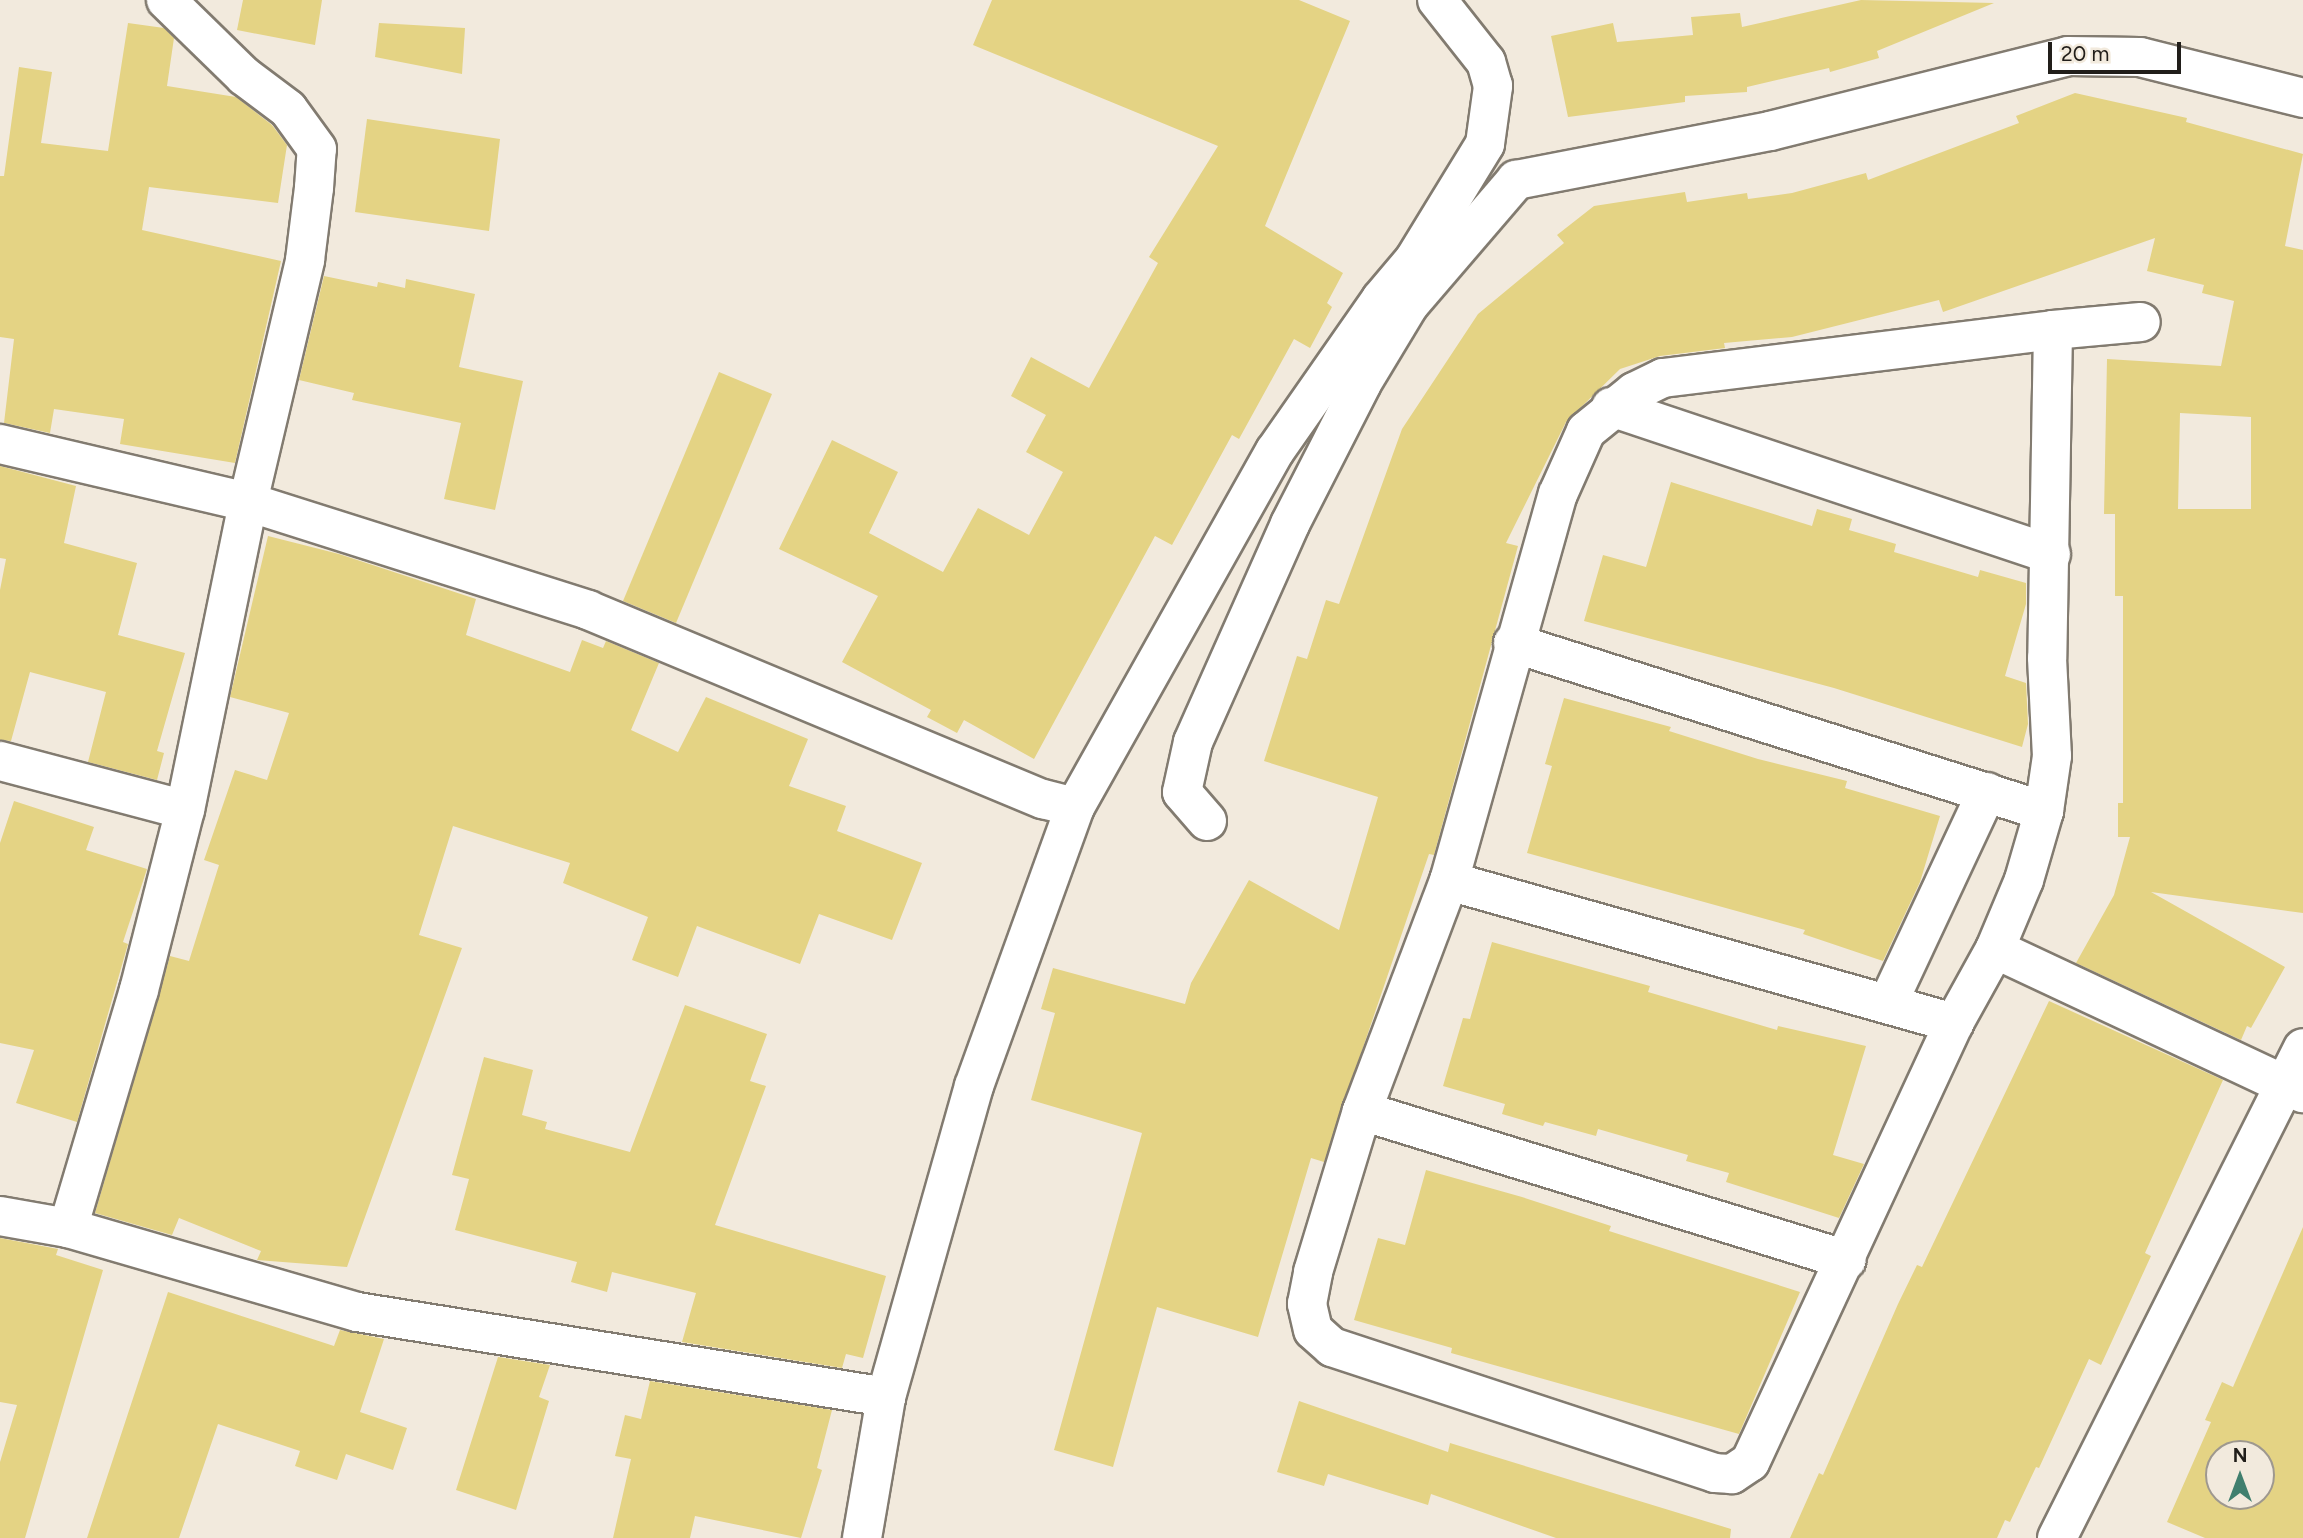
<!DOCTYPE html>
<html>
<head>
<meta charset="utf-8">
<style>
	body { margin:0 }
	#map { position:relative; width:2303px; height:1538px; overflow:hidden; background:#f2eadd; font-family:Figtree,sans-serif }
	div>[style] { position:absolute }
	.building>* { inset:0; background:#e4d384 }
	.roads { filter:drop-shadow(2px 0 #827b70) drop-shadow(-2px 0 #827b70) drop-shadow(0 2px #827b70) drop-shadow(0 -2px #827b70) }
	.minor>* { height:38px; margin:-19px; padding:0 19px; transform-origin:19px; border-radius:19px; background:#fff }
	span { translate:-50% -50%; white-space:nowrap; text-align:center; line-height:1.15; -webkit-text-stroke:5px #f2eadd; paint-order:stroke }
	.north { position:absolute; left:2205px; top:1440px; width:70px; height:70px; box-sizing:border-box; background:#f2eadd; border:2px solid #9e988f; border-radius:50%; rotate:0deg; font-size:19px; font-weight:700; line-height:28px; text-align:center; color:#211e1a }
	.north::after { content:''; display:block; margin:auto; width:24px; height:32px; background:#407f6e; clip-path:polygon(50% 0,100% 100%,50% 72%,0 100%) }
	.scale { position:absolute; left:2048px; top:42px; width:133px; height:32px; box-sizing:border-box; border:4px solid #211e1a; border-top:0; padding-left:9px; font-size:21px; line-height:24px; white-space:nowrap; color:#211e1a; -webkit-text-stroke:5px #f2eadd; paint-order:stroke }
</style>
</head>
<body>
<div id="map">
	<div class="building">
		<i style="clip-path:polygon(243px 0,322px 0,315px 45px,237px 30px)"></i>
		<i style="clip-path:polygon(992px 0,1299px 0,1350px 21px,1265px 226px,1343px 273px,1327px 303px,1332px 307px,1310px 348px,1294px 339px,1239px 439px,1232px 435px,1172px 545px,1155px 536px,1034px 759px,964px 720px,957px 733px,927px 717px,931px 710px,842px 662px,878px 596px,779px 549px,832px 440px,898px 472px,869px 533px,943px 572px,978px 508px,1029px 535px,1063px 472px,1026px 452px,1046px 415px,1011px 396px,1031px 357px,1089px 388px,1158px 263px,1149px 257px,1218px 146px,973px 45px)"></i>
		<i style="clip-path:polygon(1861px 0,1994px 3px,1877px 51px,1879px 58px,1830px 72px,1829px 68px,1747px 87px,1747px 92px,1685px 96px,1685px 102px,1568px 117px,1551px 36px,1613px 23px,1617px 42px,1693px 35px,1691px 17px,1740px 13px,1742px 27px)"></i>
		<i style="clip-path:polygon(128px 23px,164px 28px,174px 38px,167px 86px,236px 97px,272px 125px,287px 145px,278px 203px,149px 187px,142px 230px,281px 261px,235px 463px,120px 444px,124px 419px,54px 409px,50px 433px,4px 423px,14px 339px,0 337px,0 176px,4px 176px,19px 67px,52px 72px,41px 143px,108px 151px)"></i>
		<i style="clip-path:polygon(379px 23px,465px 28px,462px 74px,375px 57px)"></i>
		<i style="clip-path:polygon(evenodd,2075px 93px,2187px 118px,2186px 122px,2303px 154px,2285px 246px,2303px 250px,2303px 913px,2151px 892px,2285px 967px,2251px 1028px,2247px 1026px,2241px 1040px,2076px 963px,2114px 895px,2130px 837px,2118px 837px,2118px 803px,2123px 803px,2123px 596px,2115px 596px,2115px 514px,2104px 514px,2107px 359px,2221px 366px,2234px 301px,2202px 293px,2204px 285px,2147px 271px,2155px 238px,1943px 312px,1939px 300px,1792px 337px,1724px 343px,1725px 348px,1660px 356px,1620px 369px,1566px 422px,1506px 543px,1518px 546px,1434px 855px,1429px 854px,1324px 1162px,1311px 1158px,1258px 1337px,1157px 1307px,1113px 1467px,1054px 1450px,1142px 1133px,1031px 1100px,1055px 1013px,1041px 1009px,1053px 968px,1185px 1004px,1191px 983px,1249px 880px,1339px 930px,1378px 797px,1264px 761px,1297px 656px,1307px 659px,1326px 600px,1339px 604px,1402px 429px,1478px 314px,1564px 243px,1557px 235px,1594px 206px,1685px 192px,1687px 202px,1747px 193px,1748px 199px,1792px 193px,1866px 173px,1868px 180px,2019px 123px,2016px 116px,2075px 93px,2180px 413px,2251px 417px,2251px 509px,2178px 509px,2180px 413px)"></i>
		<i style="clip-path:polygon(367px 119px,500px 139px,489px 231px,355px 212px)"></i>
		<i style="clip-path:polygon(324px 276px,377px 287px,378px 282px,405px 288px,406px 279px,475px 294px,459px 367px,523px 381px,495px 510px,444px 499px,461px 423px,352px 400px,354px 393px,299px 380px)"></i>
		<i style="clip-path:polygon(719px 372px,772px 394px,676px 623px,623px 601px)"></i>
		<i style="clip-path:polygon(0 466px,76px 486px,64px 543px,137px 563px,118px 635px,185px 653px,157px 751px,164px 753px,157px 780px,88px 762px,106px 692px,30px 672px,11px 741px,0 740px,0 590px,6px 559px,0 558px)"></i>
		<i style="clip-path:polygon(1671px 482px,1812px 526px,1817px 509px,1852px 519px,1849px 530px,1896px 544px,1894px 552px,1978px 577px,1980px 570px,2026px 583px,2026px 604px,2005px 676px,2026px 683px,2028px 724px,2022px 747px,1834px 688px,1584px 621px,1603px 555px,1646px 567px)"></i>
		<i style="clip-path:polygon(268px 536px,339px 554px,476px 599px,466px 635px,570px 672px,582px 640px,603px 648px,606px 641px,659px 663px,631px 730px,678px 752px,706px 697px,808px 739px,789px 786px,846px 806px,837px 831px,922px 863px,892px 940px,819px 914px,800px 964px,697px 926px,678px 977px,632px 960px,648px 917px,563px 883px,570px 863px,453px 826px,419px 935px,462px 948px,347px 1267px,257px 1260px,261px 1251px,179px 1218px,172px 1235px,95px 1213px,170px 956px,189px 961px,219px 865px,204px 860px,235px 770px,267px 780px,289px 713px,230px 697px)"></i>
		<i style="clip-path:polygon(1564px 698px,1671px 727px,1669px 731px,1758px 759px,1847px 781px,1845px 788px,1940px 816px,1920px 882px,1883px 961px,1803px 934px,1805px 930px,1527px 853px,1552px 766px,1545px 764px)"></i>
		<i style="clip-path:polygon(14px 801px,94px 827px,86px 850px,147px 869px,123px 942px,128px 944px,77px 1122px,16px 1103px,34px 1050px,0 1043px,0 843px)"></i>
		<i style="clip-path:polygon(1492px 942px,1650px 986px,1648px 992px,1777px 1030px,1778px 1026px,1866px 1046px,1833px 1155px,1864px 1164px,1839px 1218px,1726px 1182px,1729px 1173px,1686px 1161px,1688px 1155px,1598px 1129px,1596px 1136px,1545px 1122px,1543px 1126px,1502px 1114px,1505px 1104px,1443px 1086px,1463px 1018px,1470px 1019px)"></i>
		<i style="clip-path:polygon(2049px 1001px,2223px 1080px,2145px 1253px,2151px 1256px,2101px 1365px,2089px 1359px,2039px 1468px,2036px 1467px,2010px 1522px,2005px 1520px,1997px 1538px,1790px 1538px,1819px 1473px,1823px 1475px,1898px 1304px,1917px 1265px,1922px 1267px)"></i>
		<i style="clip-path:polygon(685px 1005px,767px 1034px,750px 1081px,766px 1086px,715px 1225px,886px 1276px,863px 1358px,846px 1354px,842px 1368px,682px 1342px,696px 1293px,612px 1272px,607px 1292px,571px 1282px,577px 1262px,455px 1230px,469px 1179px,452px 1175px,484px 1057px,533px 1070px,522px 1115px,547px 1122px,545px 1129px,630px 1152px)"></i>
		<i style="clip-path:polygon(1426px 1170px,1522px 1197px,1611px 1226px,1609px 1231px,1800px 1292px,1739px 1434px,1451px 1353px,1452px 1348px,1354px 1320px,1378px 1238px,1405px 1245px)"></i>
		<i style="clip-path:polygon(evenodd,2303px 1227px,2303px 1538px,2205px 1538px,2167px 1522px,2211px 1422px,2205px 1420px,2222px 1382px,2233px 1387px,2303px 1227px,2219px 1454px,2261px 1454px,2261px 1496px,2219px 1496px,2219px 1454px)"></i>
		<i style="clip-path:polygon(0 1238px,58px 1249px,56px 1255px,103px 1270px,25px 1538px,0 1538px,0 1462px,17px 1405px,0 1402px)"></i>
		<i style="clip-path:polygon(168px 1292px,334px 1346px,340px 1330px,384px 1339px,360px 1412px,407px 1428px,393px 1470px,346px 1454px,337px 1480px,295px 1466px,300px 1451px,218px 1424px,179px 1538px,87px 1538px)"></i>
		<i style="clip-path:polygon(498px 1357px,550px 1365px,539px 1397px,549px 1401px,516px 1510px,456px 1490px)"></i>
		<i style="clip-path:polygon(650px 1381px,832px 1410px,817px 1468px,822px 1470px,801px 1538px,695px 1516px,690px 1538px,613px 1538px,631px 1459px,615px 1456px,625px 1415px,641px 1419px)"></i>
		<i style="clip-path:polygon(1299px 1401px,1448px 1452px,1450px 1443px,1731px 1529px,1730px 1538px,1556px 1538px,1431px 1494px,1428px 1505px,1328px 1474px,1324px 1486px,1277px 1472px)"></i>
	</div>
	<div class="roads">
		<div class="minor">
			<i style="left:2053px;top:330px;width:328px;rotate:91deg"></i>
			<i style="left:2047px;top:658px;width:98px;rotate:87.1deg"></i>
			<i style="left:2052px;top:756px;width:56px;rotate:98.3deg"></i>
			<i style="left:2044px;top:811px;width:72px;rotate:106.2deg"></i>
			<i style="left:2024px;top:880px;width:75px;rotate:112.8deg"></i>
			<i style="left:1995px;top:949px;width:85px;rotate:119deg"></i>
			<i style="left:1954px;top:1023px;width:484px;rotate:114.9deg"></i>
			<i style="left:1750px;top:1462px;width:22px;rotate:146deg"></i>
			<i style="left:1732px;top:1474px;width:17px;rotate:-177deg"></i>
			<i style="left:1715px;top:1473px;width:403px;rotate:-161.8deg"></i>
			<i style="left:1332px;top:1347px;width:25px;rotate:-138deg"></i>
			<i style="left:1313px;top:1330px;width:27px;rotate:-103deg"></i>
			<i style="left:1307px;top:1304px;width:33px;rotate:-79deg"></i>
			<i style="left:1313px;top:1272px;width:168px;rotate:-73.1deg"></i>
			<i style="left:1362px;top:1111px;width:246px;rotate:-69.3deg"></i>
			<i style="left:1449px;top:881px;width:402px;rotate:-74.3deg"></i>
			<i style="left:1558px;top:494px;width:69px;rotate:-66deg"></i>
			<i style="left:1586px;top:431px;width:62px;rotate:-39.1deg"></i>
			<i style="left:1634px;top:392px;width:32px;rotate:-26deg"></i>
			<i style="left:1663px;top:378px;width:393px;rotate:-7deg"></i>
			<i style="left:2053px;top:330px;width:88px;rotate:-5.2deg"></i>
			<i style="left:1611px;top:407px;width:464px;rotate:18.5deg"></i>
			<i style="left:0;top:444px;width:255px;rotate:13.2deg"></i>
			<i style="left:248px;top:502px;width:357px;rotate:17.6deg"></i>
			<i style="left:588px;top:610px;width:493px;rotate:22.6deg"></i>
			<i style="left:1043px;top:799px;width:33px;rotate:14deg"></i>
			<i style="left:1075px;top:807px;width:408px;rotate:-60.7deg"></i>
			<i style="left:1275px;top:451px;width:185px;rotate:-55.1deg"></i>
			<i style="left:1381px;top:299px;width:51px;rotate:-49.8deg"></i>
			<i style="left:1414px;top:260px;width:136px;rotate:-58.5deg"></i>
			<i style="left:1485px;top:144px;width:59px;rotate:-82.1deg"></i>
			<i style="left:1493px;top:86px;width:25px;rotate:-106deg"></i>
			<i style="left:1486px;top:62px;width:79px;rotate:-128.3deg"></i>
			<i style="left:1513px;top:643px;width:557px;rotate:17.56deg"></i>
			<i style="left:0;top:761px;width:191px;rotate:14.8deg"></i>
			<i style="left:1207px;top:821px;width:38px;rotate:-131deg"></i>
			<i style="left:1182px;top:792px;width:51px;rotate:-77.6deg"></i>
			<i style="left:1193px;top:742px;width:239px;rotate:-66deg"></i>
			<i style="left:1290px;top:524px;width:158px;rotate:-62.9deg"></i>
			<i style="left:1362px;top:383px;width:91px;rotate:-58.9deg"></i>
			<i style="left:1409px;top:305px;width:165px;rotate:-49.4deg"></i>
			<i style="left:1516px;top:180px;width:259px;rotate:-10.9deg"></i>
			<i style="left:1770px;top:131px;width:307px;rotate:-14.1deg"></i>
			<i style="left:2068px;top:56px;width:72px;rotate:0.8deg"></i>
			<i style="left:2140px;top:57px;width:168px;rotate:14.1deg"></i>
			<i style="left:1449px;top:881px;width:525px;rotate:15.71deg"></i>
			<i style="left:1995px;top:949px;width:340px;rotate:25.1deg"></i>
			<i style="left:1888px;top:1003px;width:233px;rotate:-64.9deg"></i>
			<i style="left:1362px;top:1111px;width:507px;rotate:17.08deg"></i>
			<i style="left:0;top:1216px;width:69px;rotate:10deg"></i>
			<i style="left:68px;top:1228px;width:301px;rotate:16.2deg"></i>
			<i style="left:357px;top:1312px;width:536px;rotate:9.13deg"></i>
			<i style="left:68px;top:1228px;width:248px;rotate:-73.4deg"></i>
			<i style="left:139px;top:990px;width:186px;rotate:-75.7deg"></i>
			<i style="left:185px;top:810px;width:314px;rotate:-78.4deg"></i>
			<i style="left:248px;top:502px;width:249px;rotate:-76.7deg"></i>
			<i style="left:305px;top:260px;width:73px;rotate:-82.9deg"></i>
			<i style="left:314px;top:188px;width:39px;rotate:-86deg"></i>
			<i style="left:317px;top:149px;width:49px;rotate:-125.9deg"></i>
			<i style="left:288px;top:109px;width:55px;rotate:-143.1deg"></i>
			<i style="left:244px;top:76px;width:109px;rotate:-135.7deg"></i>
			<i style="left:862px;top:1538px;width:143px;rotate:-80.3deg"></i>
			<i style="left:886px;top:1397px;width:323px;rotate:-74.2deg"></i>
			<i style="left:974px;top:1086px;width:297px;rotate:-70.1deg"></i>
			<i style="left:2057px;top:1538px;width:548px;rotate:-63.34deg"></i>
		</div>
	</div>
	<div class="north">N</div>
	<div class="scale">20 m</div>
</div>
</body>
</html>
